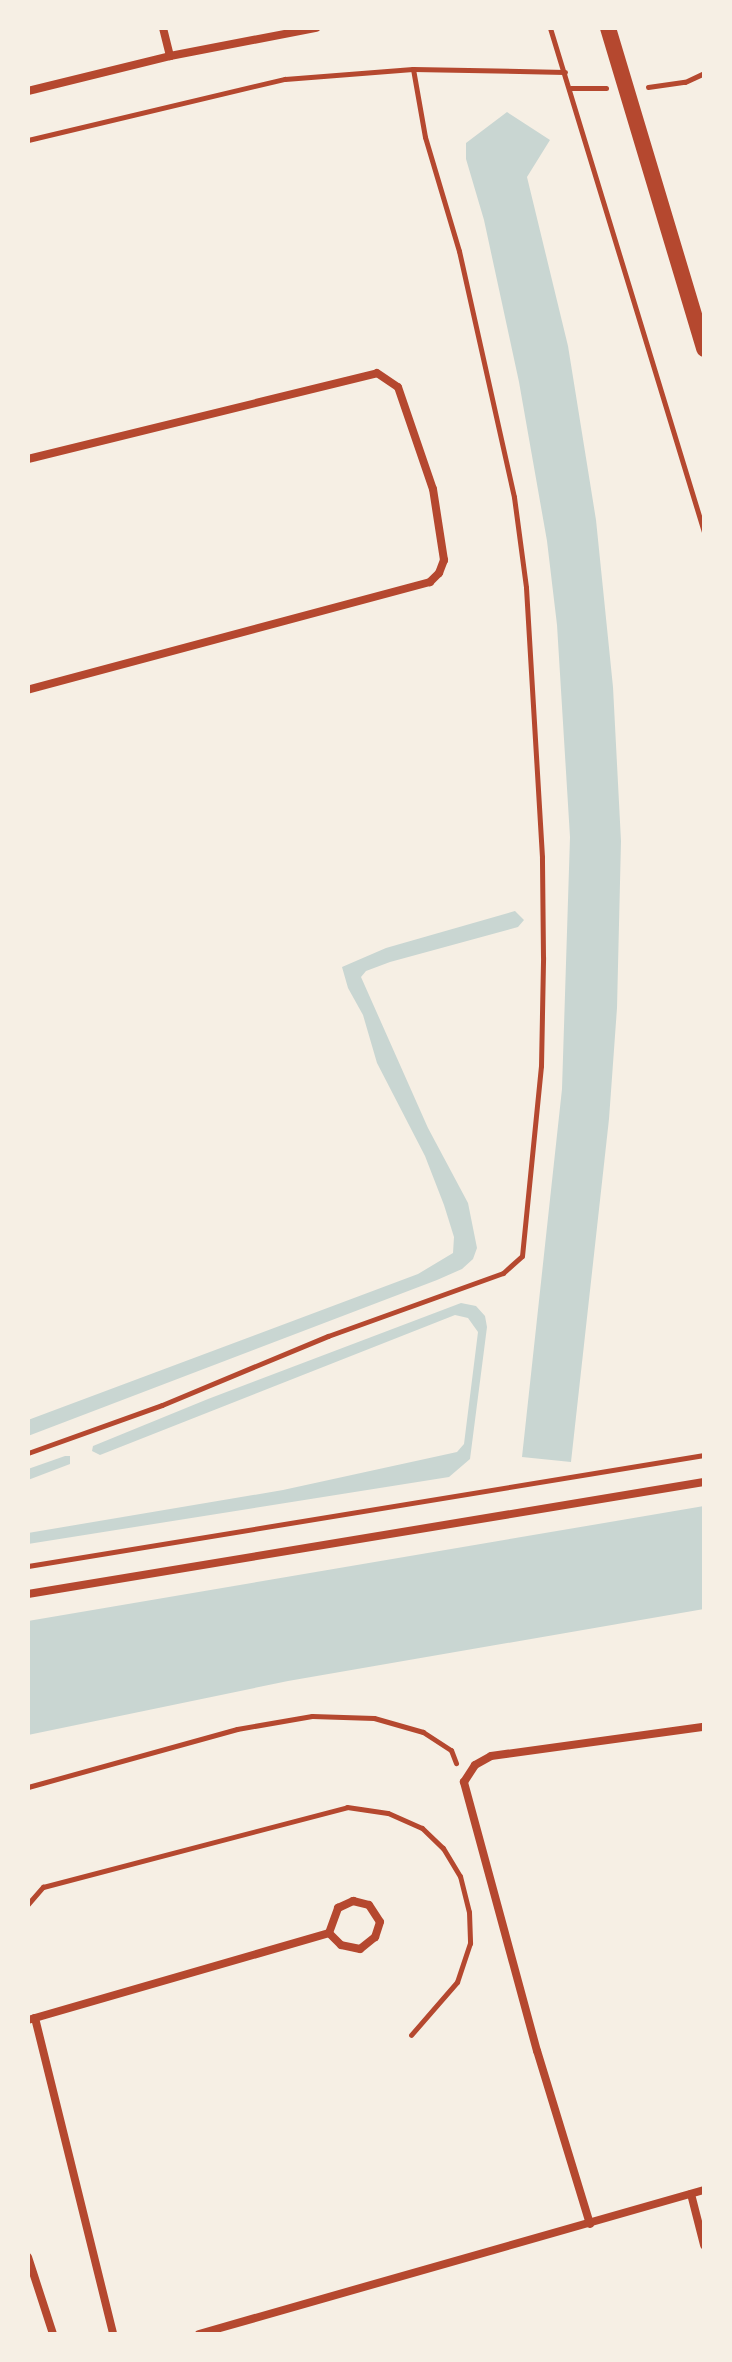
<!DOCTYPE html>
<html>
<head>
<meta charset="utf-8">
<style>
	body { margin:0 }
	#map { position:relative; width:732px; height:2362px; overflow:hidden; background:#f6efe4; font-family:"Open Sans",sans-serif }
	div>[style] { position:absolute }
	.water>* { inset:0; background:#c9d6d2 }
	.path>* { height:5px; margin:-2.5px; padding:0 2.5px; transform-origin:2.5px; border-radius:2.5px; background:#b5482f }
	.minor>* { height:8px; margin:-4px; padding:0 4px; transform-origin:4px; border-radius:4px; background:#b5482f }
	.secondary>* { height:16px; margin:-8px; padding:0 8px; transform-origin:8px; border-radius:8px; background:#b5482f }
	span { translate:-50% -50%; white-space:nowrap; text-align:center; line-height:1.15; -webkit-text-stroke:6px #f6efe4; paint-order:stroke }
	.frame { position:absolute; inset:0; border:30px solid #f6efe4; pointer-events:none }
</style>
</head>
<body>
<div id="map">
	<div class="water">
		<i style="clip-path:polygon(507px 112px,550px 140px,527px 177px,568px 346px,596px 520px,613px 687px,621px 841px,617px 1008px,609px 1119px,571px 1462px,522px 1457px,562px 1089px,570px 837px,557px 625px,547px 541px,519px 382px,484px 220px,466px 159px,466px 143px)"></i>
		<i style="clip-path:polygon(515px 911px,524px 920px,518px 927px,390px 962px,366px 971px,361px 977px,428px 1128px,468px 1203px,477px 1248px,473px 1259px,462px 1269px,437px 1280px,28px 1436px,28px 1420px,418px 1274px,453px 1253px,454px 1237px,444px 1205px,425px 1156px,377px 1063px,363px 1015px,348px 988px,342px 967px,386px 948px)"></i>
		<i style="clip-path:polygon(461px 1303px,476px 1306px,485px 1316px,487px 1327px,470px 1459px,449px 1477px,28px 1544px,28px 1533px,283px 1490px,457px 1452px,464px 1444px,478px 1332px,468px 1318px,455px 1315px,100px 1455px,92px 1451px,93px 1446px,208px 1399px)"></i>
		<i style="clip-path:polygon(65px 1456px,70px 1456px,70px 1464px,28px 1480px,28px 1469px)"></i>
		<i style="clip-path:polygon(704px 1506px,704px 1609px,288px 1681px,28px 1735px,28px 1621px)"></i>
	</div>
	<div class="path">
		<i style="left:550px;top:28px;width:527px;rotate:73.01deg"></i>
		<i style="left:648px;top:87px;width:37px;rotate:-8deg"></i>
		<i style="left:685px;top:82px;width:21px;rotate:-25deg"></i>
		<i style="left:571px;top:88px;width:35px"></i>
		<i style="left:28px;top:140px;width:264px;rotate:-13.4deg"></i>
		<i style="left:285px;top:79px;width:128px;rotate:-4.5deg"></i>
		<i style="left:413px;top:69px;width:152px;rotate:1.1deg"></i>
		<i style="left:28px;top:1453px;width:142px;rotate:-19.7deg"></i>
		<i style="left:162px;top:1405px;width:180px;rotate:-22.6deg"></i>
		<i style="left:328px;top:1336px;width:186px;rotate:-19.8deg"></i>
		<i style="left:503px;top:1273px;width:25px;rotate:-42deg"></i>
		<i style="left:522px;top:1256px;width:191px;rotate:-84.3deg"></i>
		<i style="left:541px;top:1066px;width:109px;rotate:-88.9deg"></i>
		<i style="left:543px;top:957px;width:100px;rotate:-90.6deg"></i>
		<i style="left:542px;top:857px;width:270px;rotate:-93.4deg"></i>
		<i style="left:526px;top:587px;width:91px;rotate:-97.6deg"></i>
		<i style="left:514px;top:497px;width:252px;rotate:-102.6deg"></i>
		<i style="left:459px;top:251px;width:119px;rotate:-106.6deg"></i>
		<i style="left:425px;top:137px;width:69px;rotate:-100deg"></i>
		<i style="left:28px;top:1566px;width:685px;rotate:-9.32deg"></i>
		<i style="left:28px;top:1787px;width:217px;rotate:-15.5deg"></i>
		<i style="left:237px;top:1729px;width:76px;rotate:-9.8deg"></i>
		<i style="left:312px;top:1716px;width:62px;rotate:1.8deg"></i>
		<i style="left:374px;top:1718px;width:51px;rotate:15.9deg"></i>
		<i style="left:423px;top:1732px;width:33px;rotate:33deg"></i>
		<i style="left:451px;top:1750px;width:14px;rotate:69deg"></i>
		<i style="left:28px;top:1904px;width:23px;rotate:-49deg"></i>
		<i style="left:43px;top:1887px;width:314px;rotate:-14.7deg"></i>
		<i style="left:347px;top:1807px;width:41px;rotate:8.3deg"></i>
		<i style="left:388px;top:1813px;width:37px;rotate:24deg"></i>
		<i style="left:422px;top:1828px;width:29px;rotate:44deg"></i>
		<i style="left:443px;top:1848px;width:33px;rotate:59deg"></i>
		<i style="left:460px;top:1876px;width:37px;rotate:76deg"></i>
		<i style="left:469px;top:1912px;width:31px;rotate:88deg"></i>
		<i style="left:470px;top:1943px;width:41px;rotate:108.4deg"></i>
		<i style="left:457px;top:1982px;width:70px;rotate:131deg"></i>
	</div>
	<div class="minor">
		<i style="left:163px;top:28px;width:29px;rotate:76deg"></i>
		<i style="left:28px;top:91px;width:146px;rotate:-13.8deg"></i>
		<i style="left:170px;top:56px;width:149px;rotate:-10.9deg"></i>
		<i style="left:28px;top:459px;width:359px;rotate:-13.8deg"></i>
		<i style="left:377px;top:373px;width:25px;rotate:34deg"></i>
		<i style="left:398px;top:387px;width:108px;rotate:71.1deg"></i>
		<i style="left:433px;top:489px;width:72px;rotate:81.2deg"></i>
		<i style="left:444px;top:560px;width:14px;rotate:111deg"></i>
		<i style="left:439px;top:573px;width:13px;rotate:135deg"></i>
		<i style="left:430px;top:582px;width:416px;rotate:165deg"></i>
		<i style="left:28px;top:1594px;width:685px;rotate:-9.41deg"></i>
		<i style="left:353px;top:1901px;width:16px;rotate:14deg"></i>
		<i style="left:369px;top:1905px;width:20px;rotate:57deg"></i>
		<i style="left:380px;top:1922px;width:16px;rotate:108deg"></i>
		<i style="left:375px;top:1937px;width:19px;rotate:141deg"></i>
		<i style="left:360px;top:1949px;width:19px;rotate:-168deg"></i>
		<i style="left:341px;top:1945px;width:17px;rotate:-135deg"></i>
		<i style="left:329px;top:1933px;width:27px;rotate:-70deg"></i>
		<i style="left:338px;top:1908px;width:17px;rotate:-25deg"></i>
		<i style="left:35px;top:2018px;width:325px;rotate:76.1deg"></i>
		<i style="left:28px;top:2020px;width:313px;rotate:-16.1deg"></i>
		<i style="left:691px;top:2194px;width:53px;rotate:75.7deg"></i>
		<i style="left:590px;top:2224px;width:181px;rotate:-107deg"></i>
		<i style="left:537px;top:2051px;width:279px;rotate:-105.2deg"></i>
		<i style="left:464px;top:1782px;width:20px;rotate:-57deg"></i>
		<i style="left:475px;top:1765px;width:18px;rotate:-29deg"></i>
		<i style="left:491px;top:1756px;width:215px;rotate:-7.8deg"></i>
		<i style="left:28px;top:2257px;width:81px;rotate:72deg"></i>
		<i style="left:199px;top:2334px;width:525px;rotate:-15.92deg"></i>
	</div>
	<div class="secondary">
		<i style="left:608px;top:28px;width:335px;rotate:73.3deg"></i>
	</div>
	<div class="frame"></div>
</div>
</body>
</html>
